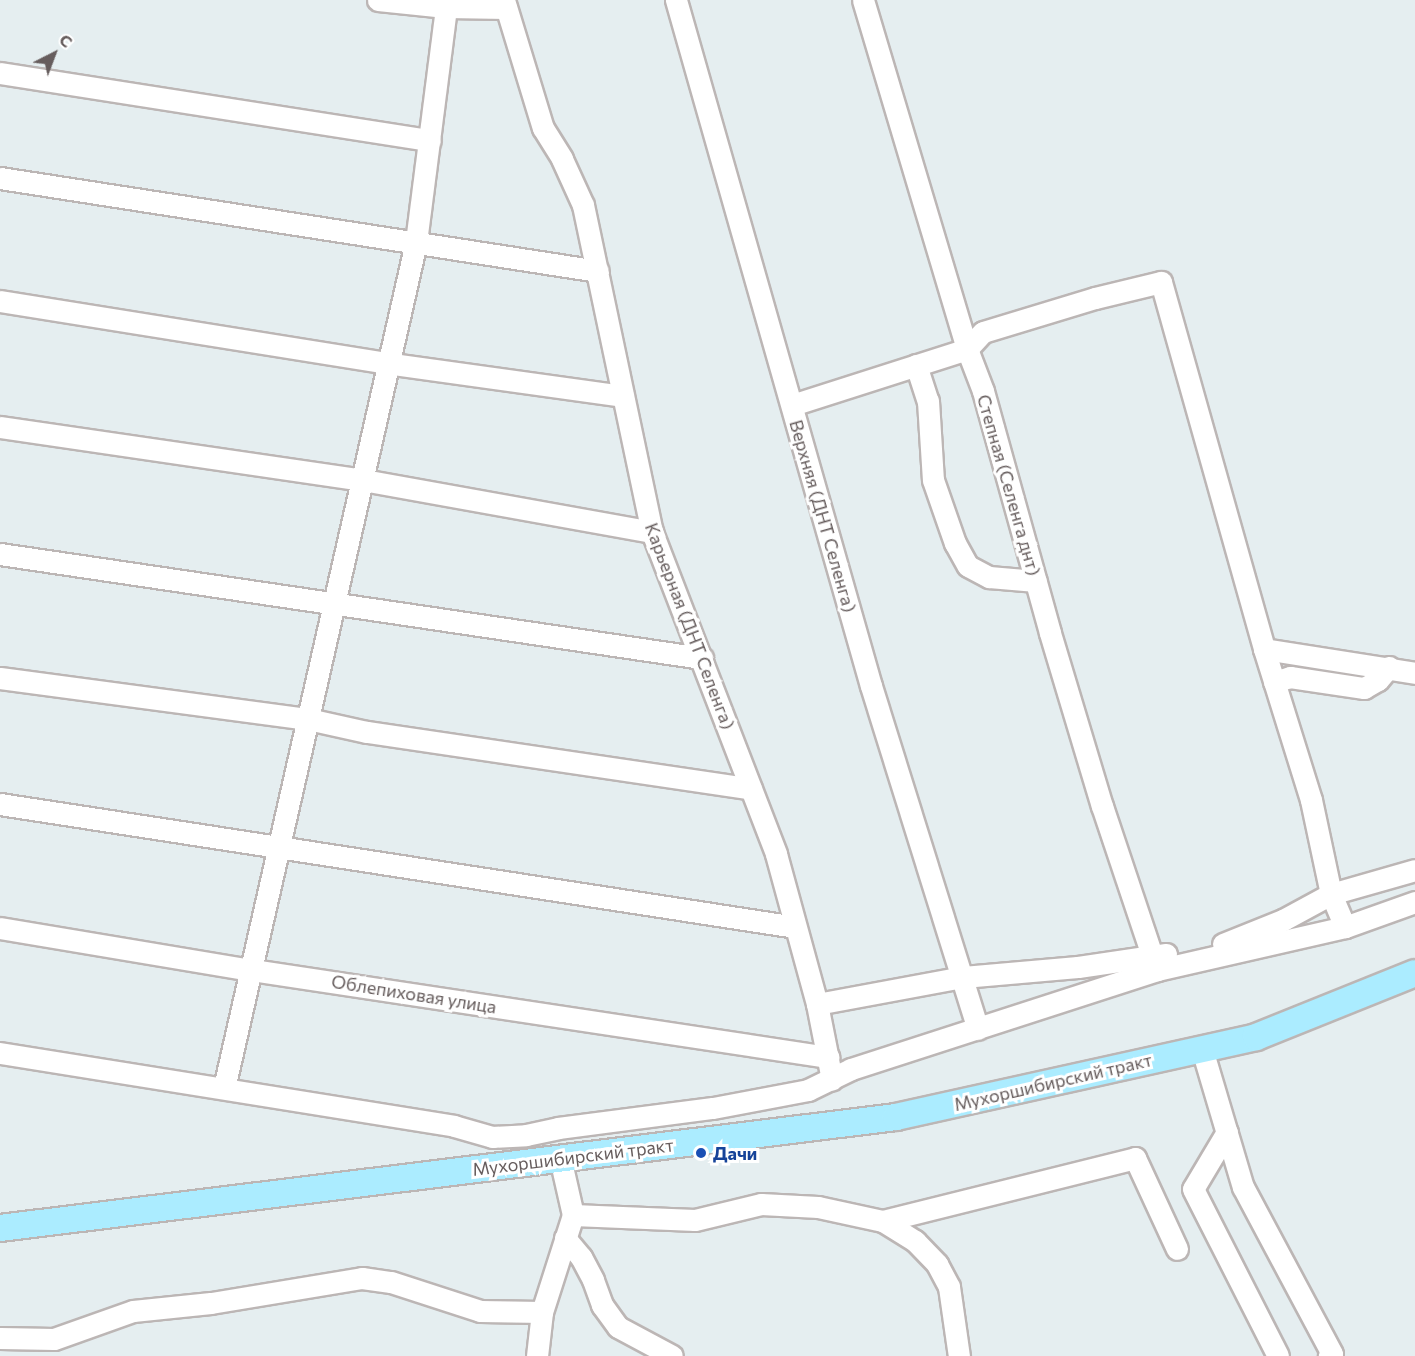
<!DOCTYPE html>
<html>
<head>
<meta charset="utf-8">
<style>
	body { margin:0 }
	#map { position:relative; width:1415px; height:1356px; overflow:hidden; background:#e5eef0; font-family:Commissioner,sans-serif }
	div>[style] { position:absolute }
	.roads { filter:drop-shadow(2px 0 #bcb6b5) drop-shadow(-2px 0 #bcb6b5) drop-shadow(0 2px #bcb6b5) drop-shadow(0 -2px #bcb6b5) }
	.minor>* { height:21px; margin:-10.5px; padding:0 10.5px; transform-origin:10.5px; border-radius:10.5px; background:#fff }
	.major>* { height:26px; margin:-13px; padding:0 13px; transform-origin:13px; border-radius:13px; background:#abecff }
	.dots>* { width:16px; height:16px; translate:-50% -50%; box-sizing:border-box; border:3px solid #fff; border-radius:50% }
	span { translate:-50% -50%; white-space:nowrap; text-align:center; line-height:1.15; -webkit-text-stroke:6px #fff; paint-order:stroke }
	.street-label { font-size:18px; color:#665d5d }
	.transit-label { font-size:18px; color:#164399; font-weight:700 }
	.left { translate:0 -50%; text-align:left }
	.north { position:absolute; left:24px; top:24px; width:60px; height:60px; -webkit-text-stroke:4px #fff; paint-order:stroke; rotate:42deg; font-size:16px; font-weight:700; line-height:24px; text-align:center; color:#665d5d }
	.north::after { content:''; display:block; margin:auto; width:21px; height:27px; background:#665d5d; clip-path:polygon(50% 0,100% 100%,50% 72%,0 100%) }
</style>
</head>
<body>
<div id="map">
	<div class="roads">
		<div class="minor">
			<i style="left:378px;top:0;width:68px;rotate:5.9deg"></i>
			<i style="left:446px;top:7px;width:60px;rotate:1deg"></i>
			<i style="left:504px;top:0;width:134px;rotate:73.1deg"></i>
			<i style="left:543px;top:128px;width:36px;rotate:58deg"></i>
			<i style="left:562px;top:159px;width:51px;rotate:65.5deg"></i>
			<i style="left:583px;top:205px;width:334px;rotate:78.1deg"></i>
			<i style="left:652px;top:532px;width:345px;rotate:68.9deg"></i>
			<i style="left:776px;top:854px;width:156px;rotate:74.7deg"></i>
			<i style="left:817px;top:1004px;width:77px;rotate:78.8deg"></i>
			<i style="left:676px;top:0;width:713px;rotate:74.13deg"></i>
			<i style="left:871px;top:686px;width:359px;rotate:72.7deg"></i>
			<i style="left:863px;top:0;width:364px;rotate:73.4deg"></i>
			<i style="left:967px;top:349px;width:45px;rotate:69.1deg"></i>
			<i style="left:983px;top:391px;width:251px;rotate:74.5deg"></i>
			<i style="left:1050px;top:633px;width:181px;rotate:73.3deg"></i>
			<i style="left:1102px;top:806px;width:173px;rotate:71.5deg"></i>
			<i style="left:0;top:73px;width:435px;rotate:8.9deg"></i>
			<i style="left:0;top:178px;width:605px;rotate:8.84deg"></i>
			<i style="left:0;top:301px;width:391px;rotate:9.1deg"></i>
			<i style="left:386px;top:363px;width:239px;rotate:7.9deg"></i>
			<i style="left:916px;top:365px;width:38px;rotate:72deg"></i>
			<i style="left:928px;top:401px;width:79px;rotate:86.4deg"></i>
			<i style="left:933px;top:480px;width:67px;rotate:70.8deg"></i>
			<i style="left:955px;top:543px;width:26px;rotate:61deg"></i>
			<i style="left:968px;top:566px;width:24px;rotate:28deg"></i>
			<i style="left:989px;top:577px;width:47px;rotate:4.9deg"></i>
			<i style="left:792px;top:405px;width:184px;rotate:-17.7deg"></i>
			<i style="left:967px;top:349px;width:23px;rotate:-47deg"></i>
			<i style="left:983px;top:332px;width:117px;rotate:-16.9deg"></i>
			<i style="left:1095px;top:298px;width:68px;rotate:-13.6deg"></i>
			<i style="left:1161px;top:282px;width:381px;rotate:74.3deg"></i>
			<i style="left:1264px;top:649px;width:158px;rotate:72.7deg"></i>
			<i style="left:1311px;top:800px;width:96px;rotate:78deg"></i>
			<i style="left:1331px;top:894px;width:36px;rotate:67deg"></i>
			<i style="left:0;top:427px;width:367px;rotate:8.3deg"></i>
			<i style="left:363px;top:480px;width:294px;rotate:10.2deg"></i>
			<i style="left:0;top:554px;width:710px;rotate:8.43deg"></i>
			<i style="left:1264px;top:649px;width:153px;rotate:9deg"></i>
			<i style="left:0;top:678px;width:311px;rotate:7.6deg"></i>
			<i style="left:308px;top:719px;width:60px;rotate:12.4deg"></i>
			<i style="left:367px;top:732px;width:388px;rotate:8.4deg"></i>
			<i style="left:1274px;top:682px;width:17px;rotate:-17deg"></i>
			<i style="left:1290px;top:677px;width:75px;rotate:8.5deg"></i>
			<i style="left:1364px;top:688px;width:16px;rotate:-30deg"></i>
			<i style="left:1378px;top:680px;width:17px;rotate:-50deg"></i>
			<i style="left:0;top:804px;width:804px;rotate:8.79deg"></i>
			<i style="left:0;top:928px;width:255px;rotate:9.5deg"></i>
			<i style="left:252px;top:970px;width:583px;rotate:8.59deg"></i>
			<i style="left:1223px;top:944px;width:65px;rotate:-21.8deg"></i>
			<i style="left:1283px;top:920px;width:55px;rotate:-28.4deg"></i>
			<i style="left:1331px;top:894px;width:87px;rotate:-15.9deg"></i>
			<i style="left:817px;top:1004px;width:148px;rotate:-10.5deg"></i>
			<i style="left:963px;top:977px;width:115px;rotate:-5deg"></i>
			<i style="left:1078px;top:967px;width:89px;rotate:-8.4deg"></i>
			<i style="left:1202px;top:1049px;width:144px;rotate:73.5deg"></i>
			<i style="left:1243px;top:1187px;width:189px;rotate:61.9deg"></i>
			<i style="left:1332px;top:1354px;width:4px;rotate:146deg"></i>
			<i style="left:0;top:1053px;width:460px;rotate:9.1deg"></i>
			<i style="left:454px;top:1126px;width:40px;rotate:16deg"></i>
			<i style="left:492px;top:1137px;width:34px;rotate:-3deg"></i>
			<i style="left:526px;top:1135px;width:33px;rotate:-12deg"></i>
			<i style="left:558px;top:1128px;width:156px;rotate:-7.4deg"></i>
			<i style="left:713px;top:1108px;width:97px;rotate:-10.7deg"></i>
			<i style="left:808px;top:1090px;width:48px;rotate:-26deg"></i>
			<i style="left:851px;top:1069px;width:322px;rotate:-17.9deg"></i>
			<i style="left:1157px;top:970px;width:193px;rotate:-12.9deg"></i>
			<i style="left:1345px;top:927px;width:74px;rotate:-19.7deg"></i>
			<i style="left:224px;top:1088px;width:868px;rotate:-77.21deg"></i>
			<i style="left:416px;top:242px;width:237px;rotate:-82.7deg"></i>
			<i style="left:1227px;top:1132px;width:66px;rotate:120.8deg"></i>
			<i style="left:1193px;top:1189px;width:187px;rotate:63deg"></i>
			<i style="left:573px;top:1215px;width:122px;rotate:2.3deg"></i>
			<i style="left:695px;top:1220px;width:68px;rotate:-13.6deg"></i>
			<i style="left:761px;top:1204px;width:57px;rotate:3deg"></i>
			<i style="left:818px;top:1207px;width:66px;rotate:12.2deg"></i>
			<i style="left:883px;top:1221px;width:38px;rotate:32deg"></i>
			<i style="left:915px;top:1241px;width:32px;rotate:46deg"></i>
			<i style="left:937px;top:1264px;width:26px;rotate:62deg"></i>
			<i style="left:949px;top:1287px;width:70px;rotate:81.8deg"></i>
			<i style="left:883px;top:1221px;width:260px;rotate:-14deg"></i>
			<i style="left:1135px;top:1158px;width:100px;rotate:65.2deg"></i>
			<i style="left:565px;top:1238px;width:25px;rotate:50deg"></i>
			<i style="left:581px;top:1257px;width:26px;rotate:62deg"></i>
			<i style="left:593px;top:1280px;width:27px;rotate:70deg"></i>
			<i style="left:602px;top:1305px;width:27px;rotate:54deg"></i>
			<i style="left:618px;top:1327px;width:61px;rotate:28.2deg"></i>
			<i style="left:0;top:1338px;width:54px;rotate:1.1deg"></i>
			<i style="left:54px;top:1339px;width:84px;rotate:-19.5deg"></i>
			<i style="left:133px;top:1311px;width:78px;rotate:-5.9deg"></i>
			<i style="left:211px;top:1303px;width:153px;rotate:-9.4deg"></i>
			<i style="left:362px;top:1278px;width:29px;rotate:8deg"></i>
			<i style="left:391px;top:1282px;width:94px;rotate:18deg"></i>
			<i style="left:480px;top:1311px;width:62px;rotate:0.9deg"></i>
			<i style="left:537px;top:1356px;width:44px;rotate:-83.5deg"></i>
			<i style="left:542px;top:1312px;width:102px;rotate:-72.3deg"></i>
			<i style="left:573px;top:1215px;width:58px;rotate:-102.8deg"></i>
		</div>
		<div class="major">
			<i style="left:0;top:1228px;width:903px;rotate:-7.06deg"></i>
			<i style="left:896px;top:1117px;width:369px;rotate:-12.5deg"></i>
			<i style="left:1256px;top:1037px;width:171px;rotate:-21.9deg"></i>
		</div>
	</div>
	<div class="dots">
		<i style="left:701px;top:1153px;background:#1a4fb4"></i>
	</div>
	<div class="street-label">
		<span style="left:1009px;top:485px;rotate:74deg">Степная (Селенга днт)</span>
		<span style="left:823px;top:516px;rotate:74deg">Верхняя (ДНТ Селенга)</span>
		<span style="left:690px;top:626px;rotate:69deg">Карьерная (ДНТ Селенга)</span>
		<span style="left:414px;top:994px;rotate:9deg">Облепиховая улица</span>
		<span style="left:1053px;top:1082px;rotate:-13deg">Мухоршибирский тракт</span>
		<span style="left:573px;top:1157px;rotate:-7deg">Мухоршибирский тракт</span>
	</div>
	<div class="transit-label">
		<span class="left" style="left:713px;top:1153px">Дачи</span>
	</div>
	<div class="north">С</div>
</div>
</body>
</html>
